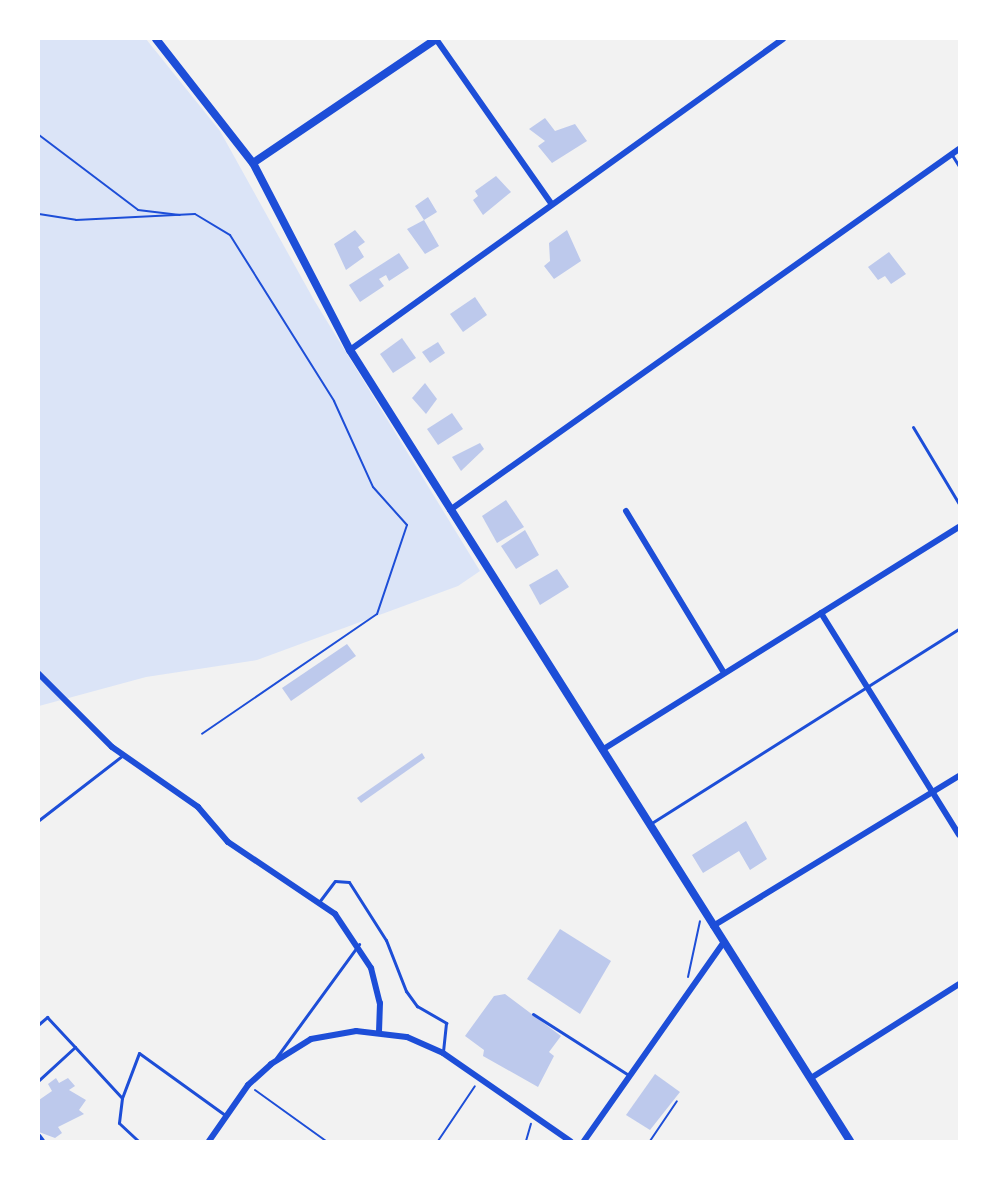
<!DOCTYPE html>
<html>
<head>
<meta charset="utf-8">
<style>
	body { margin:0 }
	#map { position:relative; width:998px; height:1180px; overflow:hidden; background:#f2f2f2; font-family:"Golos Text",sans-serif }
	div>[style] { position:absolute }
	.green>* { inset:0; background:#dbe4f7 }
	.building>* { inset:0; background:#bdc9ec }
	.path>* { height:2px; margin:-1px; padding:0 1px; transform-origin:1px; border-radius:1px; background:#1d4ed8 }
	.service>* { height:3px; margin:-1.5px; padding:0 1.5px; transform-origin:1.5px; border-radius:1.5px; background:#1d4ed8 }
	.minor>* { height:6px; margin:-3px; padding:0 3px; transform-origin:3px; border-radius:3px; background:#1d4ed8 }
	.tertiary>* { height:8px; margin:-4px; padding:0 4px; transform-origin:4px; border-radius:4px; background:#1d4ed8 }
	span { translate:-50% -50%; white-space:nowrap; text-align:center; line-height:1.15; -webkit-text-stroke:4.5px #fff; paint-order:stroke }
	.frame { position:absolute; inset:0; border:40px solid #fff; pointer-events:none }
</style>
</head>
<body>
<div id="map">
	<div class="green">
		<i style="clip-path:polygon(39px 39px,146px 39px,220px 131px,314px 300px,480px 571px,458px 586px,257px 660px,146px 677px,39px 706px)"></i>
	</div>
	<div class="building">
		<i style="clip-path:polygon(545px 118px,555px 131px,575px 124px,587px 141px,552px 163px,538px 146px,545px 141px,529px 129px)"></i>
		<i style="clip-path:polygon(496px 176px,511px 192px,483px 215px,473px 200px,478px 196px,475px 191px)"></i>
		<i style="clip-path:polygon(428px 197px,437px 212px,424px 220px,439px 246px,425px 254px,407px 229px,424px 220px,415px 206px)"></i>
		<i style="clip-path:polygon(355px 230px,365px 242px,358px 247px,364px 257px,346px 270px,334px 244px)"></i>
		<i style="clip-path:polygon(567px 230px,581px 261px,554px 279px,544px 266px,550px 261px,549px 243px)"></i>
		<i style="clip-path:polygon(889px 252px,906px 274px,891px 284px,885px 276px,878px 280px,868px 267px)"></i>
		<i style="clip-path:polygon(399px 253px,409px 268px,389px 281px,386px 275px,379px 279px,384px 286px,360px 302px,349px 285px)"></i>
		<i style="clip-path:polygon(475px 297px,487px 315px,463px 332px,450px 314px)"></i>
		<i style="clip-path:polygon(402px 338px,416px 358px,393px 373px,380px 354px)"></i>
		<i style="clip-path:polygon(438px 342px,445px 353px,430px 363px,422px 352px)"></i>
		<i style="clip-path:polygon(425px 383px,437px 399px,426px 414px,412px 398px)"></i>
		<i style="clip-path:polygon(452px 413px,463px 429px,438px 445px,427px 429px)"></i>
		<i style="clip-path:polygon(480px 443px,484px 449px,461px 471px,452px 457px)"></i>
		<i style="clip-path:polygon(506px 500px,524px 527px,497px 543px,482px 516px)"></i>
		<i style="clip-path:polygon(525px 530px,539px 555px,516px 569px,501px 546px)"></i>
		<i style="clip-path:polygon(557px 569px,569px 587px,540px 605px,529px 585px)"></i>
		<i style="clip-path:polygon(347px 644px,356px 656px,291px 701px,282px 688px)"></i>
		<i style="clip-path:polygon(422px 753px,425px 758px,361px 803px,357px 798px)"></i>
		<i style="clip-path:polygon(746px 821px,767px 859px,750px 870px,739px 851px,703px 873px,692px 855px)"></i>
		<i style="clip-path:polygon(560px 929px,611px 961px,580px 1014px,527px 979px)"></i>
		<i style="clip-path:polygon(505px 994px,561px 1036px,549px 1052px,554px 1056px,538px 1087px,483px 1056px,484px 1050px,465px 1036px,494px 996px)"></i>
		<i style="clip-path:polygon(655px 1074px,680px 1092px,650px 1130px,626px 1115px)"></i>
		<i style="clip-path:polygon(56px 1078px,59px 1083px,68px 1078px,75px 1086px,69px 1090px,86px 1100px,79px 1110px,84px 1114px,58px 1127px,62px 1133px,55px 1138px,39px 1132px,39px 1100px,52px 1091px,48px 1084px)"></i>
	</div>
	<div class="path">
		<i style="left:39px;top:135px;width:124px;rotate:37.1deg"></i>
		<i style="left:138px;top:210px;width:42px;rotate:6.8deg"></i>
		<i style="left:39px;top:214px;width:37px;rotate:9deg"></i>
		<i style="left:76px;top:220px;width:119px;rotate:-2.9deg"></i>
		<i style="left:195px;top:214px;width:41px;rotate:31deg"></i>
		<i style="left:230px;top:235px;width:196px;rotate:57.9deg"></i>
		<i style="left:334px;top:401px;width:94px;rotate:65.6deg"></i>
		<i style="left:373px;top:487px;width:51px;rotate:48.2deg"></i>
		<i style="left:407px;top:525px;width:94px;rotate:108.6deg"></i>
		<i style="left:377px;top:614px;width:212px;rotate:145.6deg"></i>
		<i style="left:688px;top:977px;width:57px;rotate:-77.9deg"></i>
		<i style="left:255px;top:1090px;width:87px;rotate:35.7deg"></i>
		<i style="left:438px;top:1141px;width:66px;rotate:-56.1deg"></i>
		<i style="left:526px;top:1141px;width:18px;rotate:-74deg"></i>
		<i style="left:650px;top:1141px;width:48px;rotate:-56deg"></i>
	</div>
	<div class="service">
		<i style="left:952px;top:155px;width:13px;rotate:58deg"></i>
		<i style="left:913px;top:427px;width:90px;rotate:59.1deg"></i>
		<i style="left:39px;top:820px;width:106px;rotate:-37.7deg"></i>
		<i style="left:650px;top:824px;width:365px;rotate:-32.3deg"></i>
		<i style="left:319px;top:902px;width:26px;rotate:-53deg"></i>
		<i style="left:335px;top:881px;width:14px;rotate:4deg"></i>
		<i style="left:349px;top:882px;width:69px;rotate:57.5deg"></i>
		<i style="left:386px;top:940px;width:55px;rotate:68.6deg"></i>
		<i style="left:406px;top:991px;width:19px;rotate:54deg"></i>
		<i style="left:417px;top:1006px;width:34px;rotate:30deg"></i>
		<i style="left:446px;top:1023px;width:30px;rotate:96deg"></i>
		<i style="left:533px;top:1014px;width:112px;rotate:32.6deg"></i>
		<i style="left:39px;top:1024px;width:11px;rotate:-41deg"></i>
		<i style="left:47px;top:1017px;width:41px;rotate:47deg"></i>
		<i style="left:75px;top:1047px;width:49px;rotate:137.5deg"></i>
		<i style="left:75px;top:1047px;width:69px;rotate:47.3deg"></i>
		<i style="left:122px;top:1098px;width:25px;rotate:97deg"></i>
		<i style="left:119px;top:1123px;width:26px;rotate:43deg"></i>
		<i style="left:276px;top:1058px;width:141px;rotate:-53.9deg"></i>
		<i style="left:122px;top:1098px;width:48px;rotate:-69.3deg"></i>
		<i style="left:139px;top:1053px;width:106px;rotate:35.8deg"></i>
	</div>
	<div class="minor">
		<i style="left:436px;top:39px;width:200px;rotate:55deg"></i>
		<i style="left:350px;top:350px;width:533px;rotate:-35.69deg"></i>
		<i style="left:450px;top:510px;width:624px;rotate:-35.35deg"></i>
		<i style="left:626px;top:511px;width:187px;rotate:58.8deg"></i>
		<i style="left:821px;top:613px;width:261px;rotate:58.1deg"></i>
		<i style="left:39px;top:674px;width:103px;rotate:45deg"></i>
		<i style="left:112px;top:747px;width:105px;rotate:34.9deg"></i>
		<i style="left:198px;top:807px;width:46px;rotate:49.4deg"></i>
		<i style="left:228px;top:842px;width:129px;rotate:33.9deg"></i>
		<i style="left:335px;top:914px;width:65px;rotate:56.3deg"></i>
		<i style="left:371px;top:968px;width:36px;rotate:76deg"></i>
		<i style="left:380px;top:1003px;width:30px;rotate:92deg"></i>
		<i style="left:602px;top:750px;width:421px;rotate:-32deg"></i>
		<i style="left:713px;top:926px;width:288px;rotate:-31.4deg"></i>
		<i style="left:811px;top:1078px;width:175px;rotate:-32.4deg"></i>
		<i style="left:39px;top:1137px;width:5px;rotate:53deg"></i>
		<i style="left:209px;top:1141px;width:68px;rotate:-55.1deg"></i>
		<i style="left:248px;top:1085px;width:31px;rotate:-42deg"></i>
		<i style="left:271px;top:1064px;width:47px;rotate:-32deg"></i>
		<i style="left:311px;top:1039px;width:46px;rotate:-10.1deg"></i>
		<i style="left:356px;top:1031px;width:51px;rotate:6.7deg"></i>
		<i style="left:407px;top:1037px;width:39px;rotate:24deg"></i>
		<i style="left:443px;top:1053px;width:155px;rotate:34.7deg"></i>
		<i style="left:584px;top:1141px;width:243px;rotate:-54.9deg"></i>
	</div>
	<div class="tertiary">
		<i style="left:156px;top:39px;width:157px;rotate:52deg"></i>
		<i style="left:253px;top:163px;width:211px;rotate:62.6deg"></i>
		<i style="left:350px;top:350px;width:936px;rotate:57.7deg"></i>
		<i style="left:253px;top:163px;width:221px;rotate:-34.1deg"></i>
	</div>
	<div class="frame"></div>
</div>
</body>
</html>
